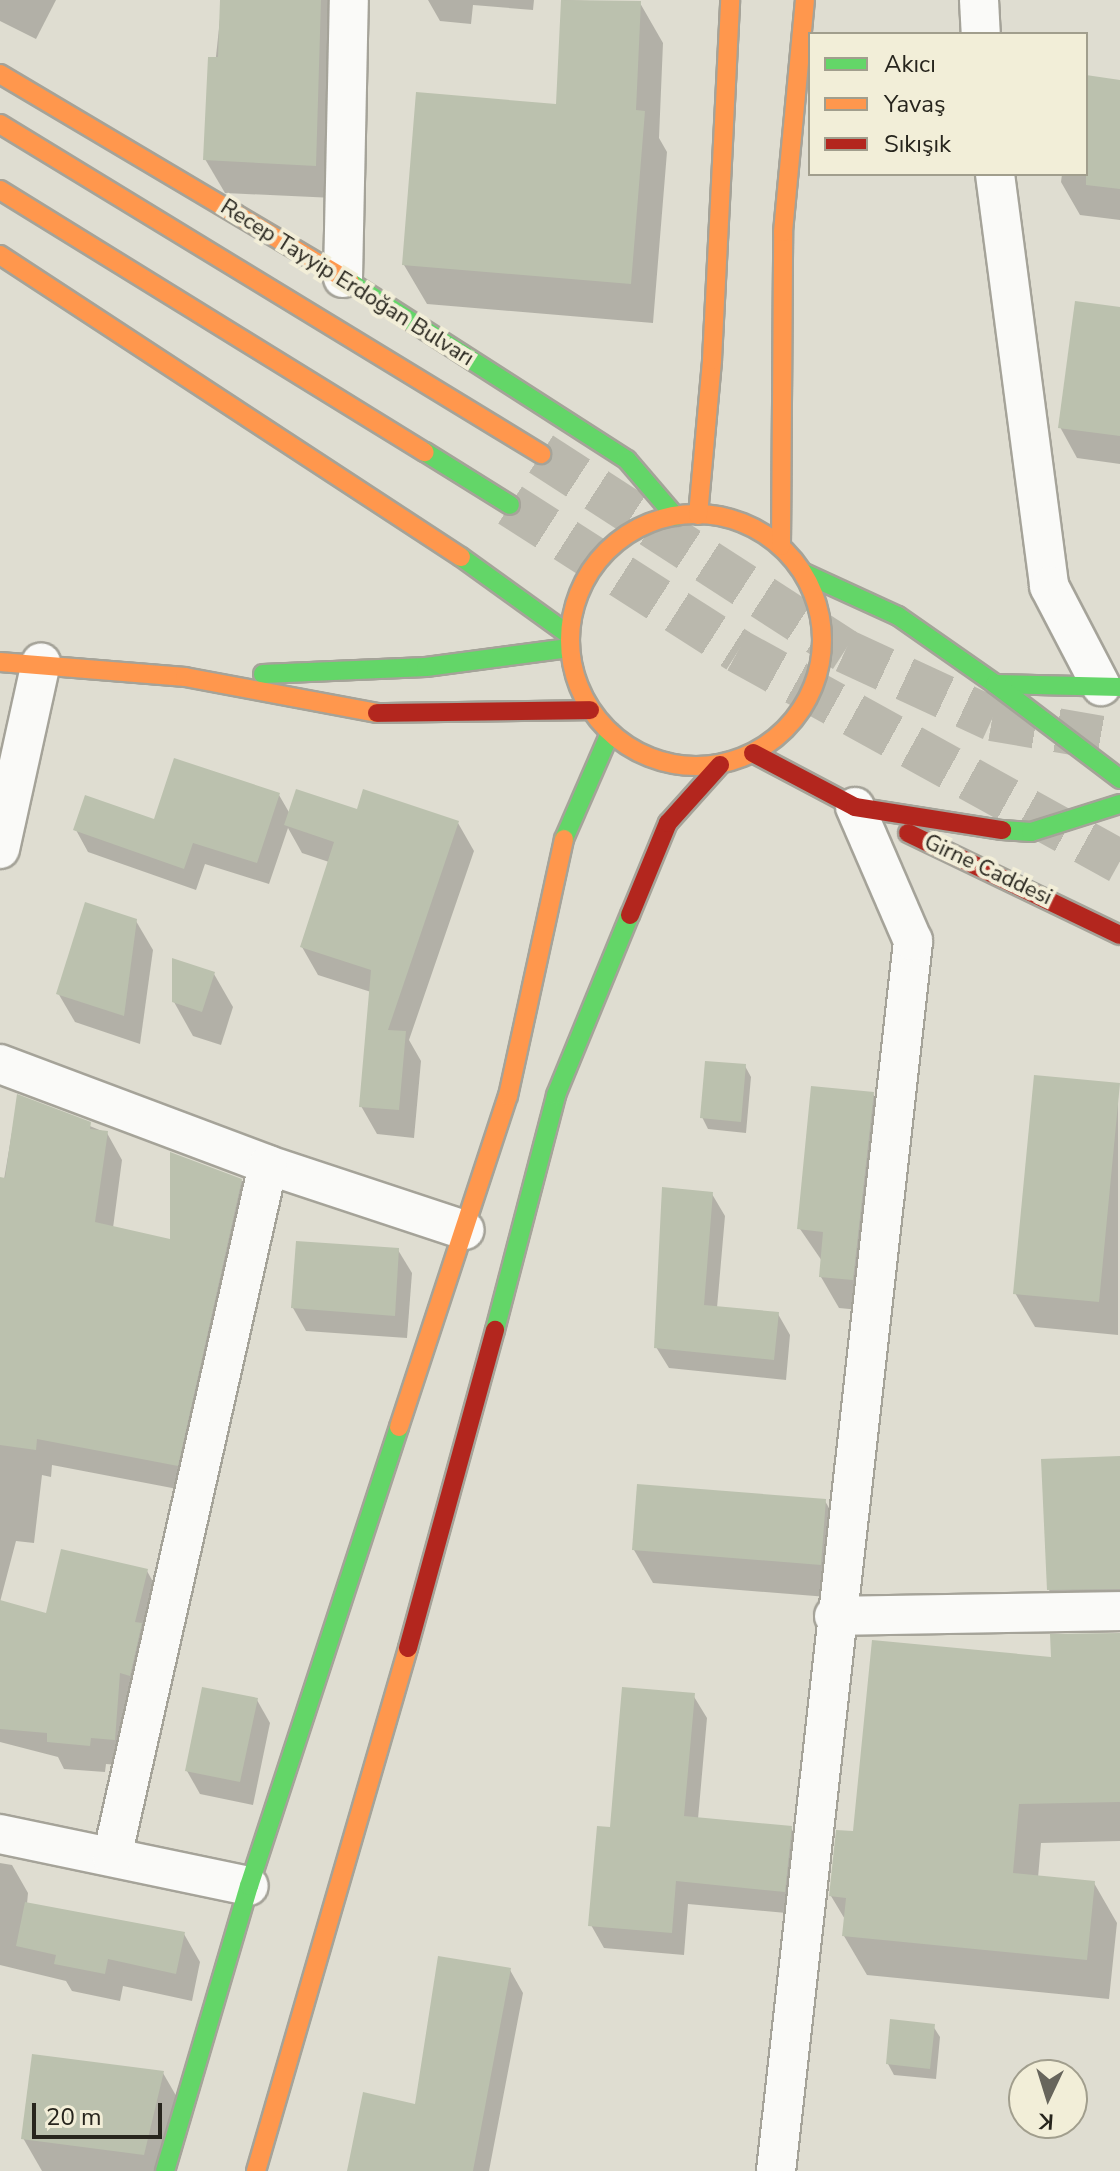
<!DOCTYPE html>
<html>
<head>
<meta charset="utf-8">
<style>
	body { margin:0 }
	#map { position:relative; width:1120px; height:2171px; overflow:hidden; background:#dfddd1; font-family:"Nunito Sans",sans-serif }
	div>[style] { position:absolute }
	.shadow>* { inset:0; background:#0003 }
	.building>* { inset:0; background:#bbc1ae }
	.secondary-tunnel>* { height:44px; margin-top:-22px; transform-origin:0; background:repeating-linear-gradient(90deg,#bab8ad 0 44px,transparent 0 66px) }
	.roads { filter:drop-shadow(2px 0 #a5a399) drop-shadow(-2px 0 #a5a399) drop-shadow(0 2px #a5a399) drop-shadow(0 -2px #a5a399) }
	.street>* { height:38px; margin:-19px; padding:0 19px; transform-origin:19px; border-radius:19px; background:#fafaf8 }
	.fast>* { height:18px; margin:-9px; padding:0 9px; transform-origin:9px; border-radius:9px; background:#63d668 }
	.slow>* { height:18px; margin:-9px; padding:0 9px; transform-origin:9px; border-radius:9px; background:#ff974d }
	.slow>.ring { margin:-9px; padding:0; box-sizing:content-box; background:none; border:18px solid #ff974d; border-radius:50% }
	.jam>* { height:18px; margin:-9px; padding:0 9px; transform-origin:9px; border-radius:9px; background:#b3261e }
	span { translate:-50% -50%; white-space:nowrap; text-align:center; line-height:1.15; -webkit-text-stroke:8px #f2eed8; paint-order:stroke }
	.street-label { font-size:22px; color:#27251d }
	.legend { position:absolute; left:808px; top:32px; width:280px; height:144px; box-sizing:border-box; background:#f2eed8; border:2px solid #a19e8d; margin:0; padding:10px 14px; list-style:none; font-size:24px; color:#27251d }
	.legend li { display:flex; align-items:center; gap:16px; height:40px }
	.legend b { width:40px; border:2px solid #a19e8d }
	.north { position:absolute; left:1008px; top:2059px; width:80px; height:80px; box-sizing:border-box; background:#f2eed8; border:2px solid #a19e8d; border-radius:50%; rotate:184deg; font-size:22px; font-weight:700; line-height:32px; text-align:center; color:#27251d }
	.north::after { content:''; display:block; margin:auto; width:28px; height:36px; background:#67655c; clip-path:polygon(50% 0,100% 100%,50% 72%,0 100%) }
	.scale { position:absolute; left:32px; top:2103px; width:130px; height:36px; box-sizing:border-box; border:4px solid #27251d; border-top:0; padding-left:10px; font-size:24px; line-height:28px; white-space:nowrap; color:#27251d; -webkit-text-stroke:6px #f2eed8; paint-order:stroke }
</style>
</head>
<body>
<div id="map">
	<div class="shadow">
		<i style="clip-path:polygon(0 0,56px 0,36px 39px,0 21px)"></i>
		<i style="clip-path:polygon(222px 0,341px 0,334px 198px,225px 193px,205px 159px)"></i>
		<i style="clip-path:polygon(428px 0,534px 0,533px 10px,473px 5px,471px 24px,440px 21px)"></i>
		<i style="clip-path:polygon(563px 0,640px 3px,663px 43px,659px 138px,667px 152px,653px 323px,427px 304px,404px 265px,558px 106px)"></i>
		<i style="clip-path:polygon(1086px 77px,1120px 82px,1120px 220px,1080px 215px,1061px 182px,1062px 174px,1086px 174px)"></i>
		<i style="clip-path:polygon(1120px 309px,1120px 464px,1077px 458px,1060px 427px)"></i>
		<i style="clip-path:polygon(279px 795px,290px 814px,358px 812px,458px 823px,474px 851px,409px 1040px,421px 1061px,414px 1138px,377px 1134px,361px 1106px,371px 992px,318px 975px,302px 947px,329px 862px,302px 853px,288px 828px,269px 884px,205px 864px,196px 890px,88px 852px,76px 830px,155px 821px)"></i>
		<i style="clip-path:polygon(136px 921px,153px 950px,140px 1044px,75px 1022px,58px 993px)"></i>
		<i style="clip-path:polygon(214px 974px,233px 1007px,221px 1045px,193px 1036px,174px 1002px)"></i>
		<i style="clip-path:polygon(745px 1066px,751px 1077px,746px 1133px,708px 1129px,702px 1117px)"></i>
		<i style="clip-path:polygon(1118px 1085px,1118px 1335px,1035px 1327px,1015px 1293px)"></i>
		<i style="clip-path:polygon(873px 1094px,891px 1125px,870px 1311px,839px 1308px,821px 1277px,822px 1261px,800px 1229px)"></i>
		<i style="clip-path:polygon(18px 1097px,107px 1133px,122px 1160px,113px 1228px,172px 1241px,241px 1180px,257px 1208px,193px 1492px,52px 1465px,51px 1477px,42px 1475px,34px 1543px,16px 1541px,0 1602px,0 1203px)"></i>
		<i style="clip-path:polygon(712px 1194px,725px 1216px,717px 1308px,778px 1314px,790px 1335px,786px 1380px,669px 1368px,656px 1347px)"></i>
		<i style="clip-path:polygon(398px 1250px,412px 1273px,407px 1338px,306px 1331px,293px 1308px)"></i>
		<i style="clip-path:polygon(1120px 1458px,1120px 1630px,1072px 1629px,1049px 1590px)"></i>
		<i style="clip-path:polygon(825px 1501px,844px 1534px,840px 1598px,653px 1583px,634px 1550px)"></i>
		<i style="clip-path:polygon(147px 1571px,162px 1598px,130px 1766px,106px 1764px,105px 1772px,64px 1769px,58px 1757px,0 1742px,0 1602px,47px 1615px)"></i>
		<i style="clip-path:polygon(1120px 1635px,1120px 1841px,1041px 1843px,1038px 1878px,1094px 1883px,1117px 1923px,1109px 1999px,867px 1975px,844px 1936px,846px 1921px,831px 1896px,854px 1834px,1053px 1660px)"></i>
		<i style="clip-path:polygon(693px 1695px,707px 1718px,698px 1819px,791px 1828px,804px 1851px,797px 1914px,688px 1904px,684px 1955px,604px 1948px,591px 1925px,612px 1830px)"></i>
		<i style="clip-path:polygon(257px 1700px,270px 1723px,253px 1805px,200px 1794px,187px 1771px)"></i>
		<i style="clip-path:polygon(0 1863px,12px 1865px,28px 1893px,27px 1904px,184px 1934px,200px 1962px,192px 2001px,123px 1986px,120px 2001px,72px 1991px,66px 1981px,0 1965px)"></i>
		<i style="clip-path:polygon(510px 1970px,523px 1993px,489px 2171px,347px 2171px,417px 2106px)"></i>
		<i style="clip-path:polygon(933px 2026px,940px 2037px,936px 2079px,894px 2075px,888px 2064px)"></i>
		<i style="clip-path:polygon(163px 2073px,182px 2106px,166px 2171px,42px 2171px,23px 2138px)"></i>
	</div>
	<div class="building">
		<i style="clip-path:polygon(220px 0,321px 0,316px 166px,203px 160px,208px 57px,218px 57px)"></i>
		<i style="clip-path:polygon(561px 0,641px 1px,636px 110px,645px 111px,631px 284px,402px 265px,416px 92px,556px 104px)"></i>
		<i style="clip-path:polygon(1086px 75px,1120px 80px,1120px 189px,1086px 185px)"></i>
		<i style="clip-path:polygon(1075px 301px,1120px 307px,1120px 436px,1058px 428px)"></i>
		<i style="clip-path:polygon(174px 758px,280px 793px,257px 863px,193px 843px,184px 869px,73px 830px,85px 795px,154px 819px)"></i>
		<i style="clip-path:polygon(296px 789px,357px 809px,363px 789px,459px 821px,388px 1030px,406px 1031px,399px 1110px,359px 1107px,371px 970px,300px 947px,334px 842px,284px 825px)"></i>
		<i style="clip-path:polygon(85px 902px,137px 919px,124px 1016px,56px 994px)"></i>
		<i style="clip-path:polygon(172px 958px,215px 972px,202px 1012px,172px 1002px)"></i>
		<i style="clip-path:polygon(705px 1061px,746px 1064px,741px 1122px,700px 1118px)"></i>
		<i style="clip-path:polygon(1034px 1075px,1120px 1083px,1099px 1302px,1013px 1294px)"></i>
		<i style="clip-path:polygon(811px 1086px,874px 1092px,853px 1280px,819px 1277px,823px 1232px,797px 1229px)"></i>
		<i style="clip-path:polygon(17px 1094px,91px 1122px,90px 1129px,108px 1131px,95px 1222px,170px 1239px,170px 1152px,242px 1179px,178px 1466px,37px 1439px,36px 1450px,0 1445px,0 1177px,5px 1178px)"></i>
		<i style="clip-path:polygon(662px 1187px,713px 1192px,704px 1305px,779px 1312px,774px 1360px,654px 1348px)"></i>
		<i style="clip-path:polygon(296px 1241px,399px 1248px,395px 1316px,291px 1308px)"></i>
		<i style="clip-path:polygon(1120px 1456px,1120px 1589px,1047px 1590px,1041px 1459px)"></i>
		<i style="clip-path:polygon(637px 1484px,826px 1499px,821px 1565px,632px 1550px)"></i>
		<i style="clip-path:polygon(61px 1549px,148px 1569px,135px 1622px,142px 1623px,130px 1676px,120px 1673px,115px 1740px,91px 1738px,90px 1746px,47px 1742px,47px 1733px,0 1729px,0 1600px,46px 1613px)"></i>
		<i style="clip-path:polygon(1120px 1633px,1120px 1802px,1019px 1804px,1013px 1873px,1095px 1881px,1087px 1960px,842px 1936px,846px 1898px,829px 1896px,836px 1830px,853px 1831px,872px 1640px,1051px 1657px,1050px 1634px)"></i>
		<i style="clip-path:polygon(202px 1687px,258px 1698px,240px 1782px,185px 1771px)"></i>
		<i style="clip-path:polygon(622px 1687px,695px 1693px,684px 1816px,792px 1826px,785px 1892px,676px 1881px,672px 1933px,588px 1926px,597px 1826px,610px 1827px)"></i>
		<i style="clip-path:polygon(25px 1902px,185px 1932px,176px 1974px,108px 1959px,105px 1974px,54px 1964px,56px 1955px,16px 1946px)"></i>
		<i style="clip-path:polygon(438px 1956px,511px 1968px,473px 2171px,347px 2171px,363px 2092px,415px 2104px)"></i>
		<i style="clip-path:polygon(890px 2019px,935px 2024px,930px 2069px,886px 2064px)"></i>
		<i style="clip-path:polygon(32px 2054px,164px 2071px,144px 2155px,21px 2139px)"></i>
	</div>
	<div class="secondary-tunnel">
		<i style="left:541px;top:454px;width:362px;rotate:32.9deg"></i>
		<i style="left:845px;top:651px;width:162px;rotate:24.8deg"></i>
		<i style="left:992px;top:719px;width:130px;rotate:9.8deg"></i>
		<i style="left:510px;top:505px;width:271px;rotate:32.6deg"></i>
		<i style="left:738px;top:651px;width:436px;rotate:28.9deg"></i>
	</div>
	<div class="roads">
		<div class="street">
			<i style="left:979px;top:0;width:34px;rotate:87deg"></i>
			<i style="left:995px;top:174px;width:416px;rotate:82.5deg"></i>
			<i style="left:1049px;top:586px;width:113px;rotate:62.5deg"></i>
			<i style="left:343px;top:278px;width:278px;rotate:-88.8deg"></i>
			<i style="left:0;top:849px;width:191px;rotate:-77.6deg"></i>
			<i style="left:0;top:1064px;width:286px;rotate:20.6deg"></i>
			<i style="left:268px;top:1165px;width:207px;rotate:18.3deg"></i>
			<i style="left:834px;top:1616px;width:286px;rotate:-1deg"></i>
			<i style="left:0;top:1834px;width:254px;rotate:11.8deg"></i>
			<i style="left:112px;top:1857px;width:709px;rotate:-77.3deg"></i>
			<i style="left:776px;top:2171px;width:1238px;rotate:-83.64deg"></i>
			<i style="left:913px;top:941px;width:146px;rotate:-113.4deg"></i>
		</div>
		<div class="fast">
			<i style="left:350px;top:282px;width:329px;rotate:32.7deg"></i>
			<i style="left:627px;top:460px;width:74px;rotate:49.4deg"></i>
			<i style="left:425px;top:452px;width:100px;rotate:31.9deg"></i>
			<i style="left:461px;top:557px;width:133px;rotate:35.8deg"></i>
			<i style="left:804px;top:573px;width:103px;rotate:24.6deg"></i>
			<i style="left:898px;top:616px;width:118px;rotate:35deg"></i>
			<i style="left:995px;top:684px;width:125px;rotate:1.4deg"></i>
			<i style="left:263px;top:674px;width:163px;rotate:-2.5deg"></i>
			<i style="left:426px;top:667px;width:144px;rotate:-7.6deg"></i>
			<i style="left:995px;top:684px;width:157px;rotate:37.2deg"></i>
			<i style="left:1002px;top:830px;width:29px;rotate:4deg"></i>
			<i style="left:1031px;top:832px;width:93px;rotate:-17.5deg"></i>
			<i style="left:564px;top:839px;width:116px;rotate:-66.5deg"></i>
			<i style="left:495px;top:1330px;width:243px;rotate:-75.4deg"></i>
			<i style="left:556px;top:1095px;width:195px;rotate:-67.7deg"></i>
			<i style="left:165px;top:2171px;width:297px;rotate:-73.6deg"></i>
			<i style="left:249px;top:1886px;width:483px;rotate:-71.9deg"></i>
		</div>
		<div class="slow">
			<i style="left:0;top:74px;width:407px;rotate:30.7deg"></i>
			<i style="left:0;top:124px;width:634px;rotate:31.38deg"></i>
			<i style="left:0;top:190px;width:499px;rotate:31.7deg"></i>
			<i style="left:0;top:255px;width:551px;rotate:33.23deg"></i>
			<i class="ring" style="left:570px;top:514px;width:234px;height:234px"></i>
			<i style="left:698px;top:515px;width:156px;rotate:-84.8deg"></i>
			<i style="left:712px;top:360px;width:360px;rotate:-87.1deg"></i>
			<i style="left:781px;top:546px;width:314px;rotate:-89.6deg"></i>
			<i style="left:783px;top:232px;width:233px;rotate:-84.6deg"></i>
			<i style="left:0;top:662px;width:186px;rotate:4.6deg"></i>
			<i style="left:185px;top:677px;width:195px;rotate:10.6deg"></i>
			<i style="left:399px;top:1427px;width:348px;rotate:-71.8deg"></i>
			<i style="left:508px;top:1096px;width:263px;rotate:-77.7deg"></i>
			<i style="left:256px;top:2171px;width:545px;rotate:-73.79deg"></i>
		</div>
		<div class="jam">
			<i style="left:377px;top:713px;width:213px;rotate:-0.8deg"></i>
			<i style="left:753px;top:753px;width:115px;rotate:27.9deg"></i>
			<i style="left:855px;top:807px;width:149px;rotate:8.9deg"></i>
			<i style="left:908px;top:833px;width:235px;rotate:25.7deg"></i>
			<i style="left:630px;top:915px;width:100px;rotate:-67.6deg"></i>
			<i style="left:668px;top:823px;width:78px;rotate:-48.1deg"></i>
			<i style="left:408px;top:1648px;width:330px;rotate:-74.7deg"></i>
		</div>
	</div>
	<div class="street-label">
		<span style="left:347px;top:283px;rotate:32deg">Recep Tayyip Erdoğan Bulvarı</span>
		<span style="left:988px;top:870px;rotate:25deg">Girne Caddesi</span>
	</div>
	<ul class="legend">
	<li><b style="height:10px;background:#63d668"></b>Akıcı</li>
	<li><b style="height:10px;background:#ff974d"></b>Yavaş</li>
	<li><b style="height:10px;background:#b3261e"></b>Sıkışık</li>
	</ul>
	<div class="north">K</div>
	<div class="scale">20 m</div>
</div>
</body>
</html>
